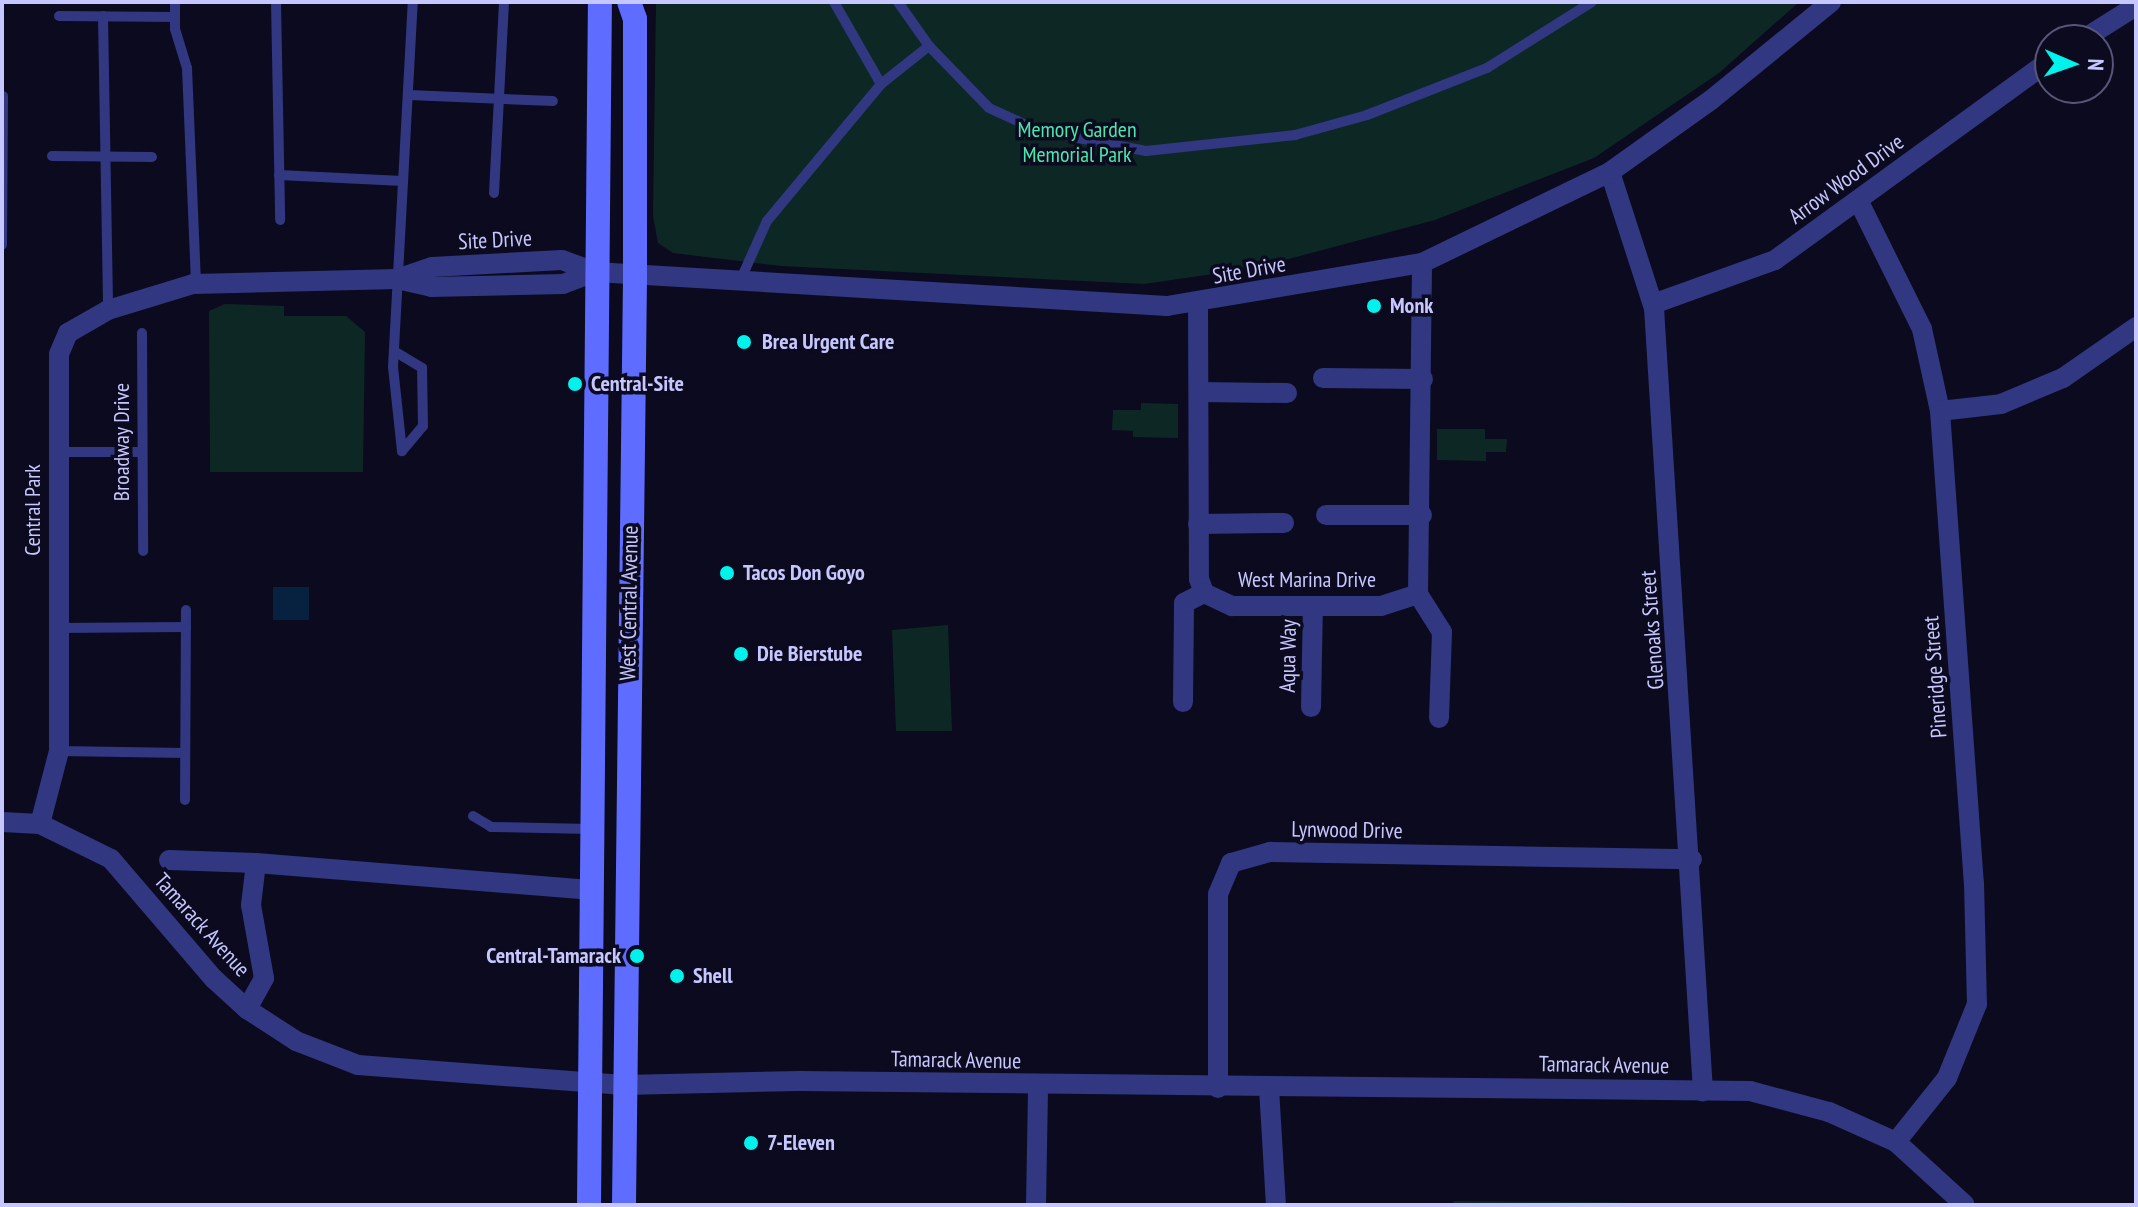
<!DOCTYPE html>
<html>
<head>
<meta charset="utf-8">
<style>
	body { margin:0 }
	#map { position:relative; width:2138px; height:1207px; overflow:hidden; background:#0b0a1e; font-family:"PT Sans Narrow",sans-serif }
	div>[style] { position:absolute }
	.green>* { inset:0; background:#0d2824 }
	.water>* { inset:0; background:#072240 }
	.lane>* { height:10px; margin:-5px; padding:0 5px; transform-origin:5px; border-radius:5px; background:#313781 }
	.street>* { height:20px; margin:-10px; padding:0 10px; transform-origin:10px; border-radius:10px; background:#313781 }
	.secondary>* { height:24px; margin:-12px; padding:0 12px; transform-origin:12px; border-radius:12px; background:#5e6dff }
	.dots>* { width:22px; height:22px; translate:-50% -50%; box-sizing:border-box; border:4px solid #0b0a1e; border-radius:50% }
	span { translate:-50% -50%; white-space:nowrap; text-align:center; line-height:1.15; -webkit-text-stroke:7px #0b0a1e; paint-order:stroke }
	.park-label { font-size:22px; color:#4ae8ad }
	.street-label { font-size:22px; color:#c7c7ff }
	.poi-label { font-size:22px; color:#c7c7ff; font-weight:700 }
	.left { translate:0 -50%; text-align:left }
	.right { translate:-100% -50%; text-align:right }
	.frame { position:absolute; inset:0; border:4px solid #c7c7ff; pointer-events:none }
	.north { position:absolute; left:2034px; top:24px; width:80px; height:80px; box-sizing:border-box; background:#0b0a1e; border:2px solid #565678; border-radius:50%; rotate:92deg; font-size:22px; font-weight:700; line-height:32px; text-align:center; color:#c7c7ff }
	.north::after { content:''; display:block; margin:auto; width:28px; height:36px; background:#00f2ed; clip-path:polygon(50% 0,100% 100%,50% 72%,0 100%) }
</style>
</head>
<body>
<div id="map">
	<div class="green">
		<i style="clip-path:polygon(656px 2px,1799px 2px,1719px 73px,1594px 158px,1435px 220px,1255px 268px,1144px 284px,781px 266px,673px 253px,658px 243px,653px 216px)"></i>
		<i style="clip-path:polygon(225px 304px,284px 306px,284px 316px,346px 316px,365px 332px,363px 472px,210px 472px,209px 311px)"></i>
		<i style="clip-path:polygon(1141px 403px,1178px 404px,1178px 438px,1133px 437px,1133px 431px,1112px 430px,1113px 410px,1141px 410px)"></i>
		<i style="clip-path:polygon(1437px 429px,1485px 429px,1485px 439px,1507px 439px,1506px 452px,1486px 452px,1486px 461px,1437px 460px)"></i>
		<i style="clip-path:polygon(948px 625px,952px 731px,896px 731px,892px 630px)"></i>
		<i style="clip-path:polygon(1454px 1201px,1604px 1202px,1694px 1205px,1452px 1205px)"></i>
	</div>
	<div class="water">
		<i style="clip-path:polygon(273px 587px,309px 587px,309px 620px,273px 620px)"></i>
	</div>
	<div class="lane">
		<i style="left:175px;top:2px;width:27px;rotate:90deg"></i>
		<i style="left:175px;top:29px;width:41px;rotate:72.9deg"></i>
		<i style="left:187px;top:68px;width:216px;rotate:87.6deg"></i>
		<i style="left:276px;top:2px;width:218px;rotate:88.9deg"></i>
		<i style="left:834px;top:2px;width:95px;rotate:60.2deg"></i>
		<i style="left:881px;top:84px;width:61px;rotate:-38.4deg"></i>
		<i style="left:898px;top:2px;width:54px;rotate:54.8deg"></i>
		<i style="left:929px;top:46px;width:86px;rotate:45.9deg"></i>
		<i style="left:989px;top:108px;width:53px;rotate:24.6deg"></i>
		<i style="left:1037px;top:130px;width:111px;rotate:10.9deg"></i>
		<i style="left:1146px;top:151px;width:150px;rotate:-6.1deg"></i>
		<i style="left:1295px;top:135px;width:75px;rotate:-15.5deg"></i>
		<i style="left:1367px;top:115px;width:129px;rotate:-21.4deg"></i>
		<i style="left:1487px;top:68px;width:124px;rotate:-32.2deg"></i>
		<i style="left:59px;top:16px;width:116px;rotate:0.5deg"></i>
		<i style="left:103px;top:16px;width:294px;rotate:89deg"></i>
		<i style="left:409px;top:95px;width:144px;rotate:2.4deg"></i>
		<i style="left:52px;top:156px;width:100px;rotate:0.6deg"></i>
		<i style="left:279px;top:175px;width:124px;rotate:2.8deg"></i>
		<i style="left:494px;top:193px;width:191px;rotate:-87deg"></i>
		<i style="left:2px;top:245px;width:149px;rotate:-89.6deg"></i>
		<i style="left:740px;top:281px;width:66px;rotate:-65.8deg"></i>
		<i style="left:767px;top:221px;width:178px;rotate:-50.2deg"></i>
		<i style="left:142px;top:333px;width:218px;rotate:89.7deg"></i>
		<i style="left:394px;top:351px;width:33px;rotate:31deg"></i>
		<i style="left:422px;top:368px;width:58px;rotate:89deg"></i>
		<i style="left:423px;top:426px;width:33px;rotate:130deg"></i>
		<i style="left:402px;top:451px;width:84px;rotate:-96.1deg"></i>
		<i style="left:393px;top:367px;width:366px;rotate:-86.9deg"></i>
		<i style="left:58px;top:452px;width:83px"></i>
		<i style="left:57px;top:628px;width:129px;rotate:-0.4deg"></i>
		<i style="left:59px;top:751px;width:126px;rotate:0.9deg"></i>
		<i style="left:185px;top:800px;width:190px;rotate:-89.7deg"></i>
		<i style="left:473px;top:816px;width:21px;rotate:31deg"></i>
		<i style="left:491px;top:827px;width:100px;rotate:1.1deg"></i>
	</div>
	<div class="street">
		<i style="left:2082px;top:40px;width:64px;rotate:-32.2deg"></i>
		<i style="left:1610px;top:172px;width:143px;rotate:72.1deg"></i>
		<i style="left:1654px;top:308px;width:785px;rotate:86.42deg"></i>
		<i style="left:1859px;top:202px;width:142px;rotate:63.6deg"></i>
		<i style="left:1922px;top:329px;width:84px;rotate:77.6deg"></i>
		<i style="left:1940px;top:411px;width:473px;rotate:85.9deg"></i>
		<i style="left:1974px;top:883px;width:121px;rotate:88.6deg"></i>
		<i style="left:1977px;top:1004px;width:80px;rotate:112.1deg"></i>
		<i style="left:1947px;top:1078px;width:82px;rotate:128.6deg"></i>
		<i style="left:397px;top:279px;width:37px;rotate:-19deg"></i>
		<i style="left:432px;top:267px;width:130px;rotate:-3.1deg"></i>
		<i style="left:562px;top:260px;width:35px;rotate:20deg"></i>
		<i style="left:595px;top:272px;width:573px;rotate:3.4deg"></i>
		<i style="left:1167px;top:306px;width:259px;rotate:-9.6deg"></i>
		<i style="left:1422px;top:263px;width:209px;rotate:-25.8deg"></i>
		<i style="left:1610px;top:172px;width:124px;rotate:-35.5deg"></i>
		<i style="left:1711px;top:100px;width:155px;rotate:-39.2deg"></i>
		<i style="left:1198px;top:304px;width:275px;rotate:89.8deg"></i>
		<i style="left:1199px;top:579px;width:15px;rotate:70deg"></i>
		<i style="left:1204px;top:593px;width:31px;rotate:25deg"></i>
		<i style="left:1232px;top:606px;width:149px"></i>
		<i style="left:1381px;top:606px;width:39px;rotate:-18deg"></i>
		<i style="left:1418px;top:594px;width:331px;rotate:-89.3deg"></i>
		<i style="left:1653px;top:304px;width:130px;rotate:-19.8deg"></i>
		<i style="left:1775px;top:260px;width:340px;rotate:-36deg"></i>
		<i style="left:1323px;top:378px;width:100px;rotate:0.6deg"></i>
		<i style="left:1199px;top:392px;width:88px;rotate:0.7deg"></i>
		<i style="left:1940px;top:411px;width:61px;rotate:-6.5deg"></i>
		<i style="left:2001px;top:404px;width:67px;rotate:-22.8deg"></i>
		<i style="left:2063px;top:378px;width:89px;rotate:-34.9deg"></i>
		<i style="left:1326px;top:515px;width:96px"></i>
		<i style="left:1198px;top:524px;width:86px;rotate:-0.7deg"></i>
		<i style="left:1418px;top:594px;width:45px;rotate:57.7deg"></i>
		<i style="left:1442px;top:632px;width:86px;rotate:92deg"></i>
		<i style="left:1183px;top:702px;width:99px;rotate:-89.4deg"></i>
		<i style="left:1184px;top:603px;width:22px;rotate:-27deg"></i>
		<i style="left:1311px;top:707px;width:101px;rotate:-88.9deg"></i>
		<i style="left:2px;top:822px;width:38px;rotate:3deg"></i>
		<i style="left:40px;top:824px;width:79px;rotate:26.2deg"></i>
		<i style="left:111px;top:859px;width:158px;rotate:49.4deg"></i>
		<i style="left:214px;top:979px;width:45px;rotate:42.3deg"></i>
		<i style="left:247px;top:1009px;width:59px;rotate:33.1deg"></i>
		<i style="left:296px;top:1041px;width:66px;rotate:21.2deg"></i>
		<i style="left:358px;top:1065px;width:267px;rotate:4.3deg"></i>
		<i style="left:624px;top:1085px;width:175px;rotate:-1.3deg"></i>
		<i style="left:799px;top:1081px;width:951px;rotate:0.6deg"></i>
		<i style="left:1750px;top:1091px;width:82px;rotate:14.9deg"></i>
		<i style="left:1829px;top:1112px;width:73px;rotate:24.1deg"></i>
		<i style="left:1896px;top:1142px;width:93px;rotate:42.4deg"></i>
		<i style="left:40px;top:824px;width:75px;rotate:-75.4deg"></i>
		<i style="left:59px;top:751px;width:397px;rotate:-90deg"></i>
		<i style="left:59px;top:354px;width:23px;rotate:-67deg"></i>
		<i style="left:68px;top:333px;width:46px;rotate:-29.9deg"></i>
		<i style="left:108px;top:310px;width:89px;rotate:-17deg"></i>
		<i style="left:193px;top:284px;width:204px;rotate:-1.4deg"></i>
		<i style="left:397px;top:279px;width:35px;rotate:13deg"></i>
		<i style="left:431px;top:287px;width:132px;rotate:-1.3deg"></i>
		<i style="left:563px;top:284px;width:34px;rotate:-21deg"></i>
		<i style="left:169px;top:860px;width:87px;rotate:2deg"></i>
		<i style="left:247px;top:1009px;width:35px;rotate:-61deg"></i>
		<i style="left:264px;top:978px;width:74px;rotate:-100.1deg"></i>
		<i style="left:251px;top:905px;width:42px;rotate:-83.2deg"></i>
		<i style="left:256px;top:863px;width:338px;rotate:4.6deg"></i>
		<i style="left:1218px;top:1088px;width:194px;rotate:-90deg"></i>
		<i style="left:1218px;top:894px;width:34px;rotate:-67deg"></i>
		<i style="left:1231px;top:863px;width:41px;rotate:-15.8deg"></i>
		<i style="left:1270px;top:852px;width:422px;rotate:1deg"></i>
		<i style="left:1269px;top:1088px;width:117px;rotate:86.6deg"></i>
		<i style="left:1036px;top:1205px;width:120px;rotate:-89deg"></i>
	</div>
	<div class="secondary">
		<i style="left:589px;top:1205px;width:1203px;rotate:-89.48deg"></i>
		<i style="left:624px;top:1205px;width:932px;rotate:-89.32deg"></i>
		<i style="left:635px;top:273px;width:254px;rotate:-90deg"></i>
		<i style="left:635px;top:19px;width:18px;rotate:-109deg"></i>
	</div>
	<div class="dots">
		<i style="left:1374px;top:306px;background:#00f2ed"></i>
		<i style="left:744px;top:342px;background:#00f2ed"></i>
		<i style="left:575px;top:384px;background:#00f2ed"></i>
		<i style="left:727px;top:573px;background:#00f2ed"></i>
		<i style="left:741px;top:654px;background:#00f2ed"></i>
		<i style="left:637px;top:956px;background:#00f2ed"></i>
		<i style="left:677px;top:976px;background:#00f2ed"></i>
		<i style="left:751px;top:1143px;background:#00f2ed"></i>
	</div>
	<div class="park-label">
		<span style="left:1077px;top:142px">Memory Garden<br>Memorial Park</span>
	</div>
	<div class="street-label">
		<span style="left:1846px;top:179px;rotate:-36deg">Arrow Wood Drive</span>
		<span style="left:495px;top:240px;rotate:-3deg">Site Drive</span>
		<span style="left:1249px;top:270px;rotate:-10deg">Site Drive</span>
		<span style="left:122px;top:442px;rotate:-90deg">Broadway Drive</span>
		<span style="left:33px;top:510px;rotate:-90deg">Central Park</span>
		<span style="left:1307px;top:580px">West Marina Drive</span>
		<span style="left:629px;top:603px;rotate:-89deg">West Central Avenue</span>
		<span style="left:1652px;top:630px;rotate:-94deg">Glenoaks Street</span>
		<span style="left:1288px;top:656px;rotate:-89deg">Aqua Way</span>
		<span style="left:1935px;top:677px;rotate:-94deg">Pineridge Street</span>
		<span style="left:1347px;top:830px;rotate:1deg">Lynwood Drive</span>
		<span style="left:202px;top:925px;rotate:48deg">Tamarack Avenue</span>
		<span style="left:956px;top:1060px;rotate:1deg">Tamarack Avenue</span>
		<span style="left:1604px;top:1065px;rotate:1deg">Tamarack Avenue</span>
	</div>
	<div class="poi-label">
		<span class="left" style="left:1390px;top:306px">Monk</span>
		<span class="left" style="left:762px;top:342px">Brea Urgent Care</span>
		<span class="left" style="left:591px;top:384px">Central-Site</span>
		<span class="left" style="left:743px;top:573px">Tacos Don Goyo</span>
		<span class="left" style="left:757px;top:654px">Die Bierstube</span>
		<span class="right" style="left:621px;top:956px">Central-Tamarack</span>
		<span class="left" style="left:693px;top:976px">Shell</span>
		<span class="left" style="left:767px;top:1143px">7-Eleven</span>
	</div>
	<div class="frame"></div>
	<div class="north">N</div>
</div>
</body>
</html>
